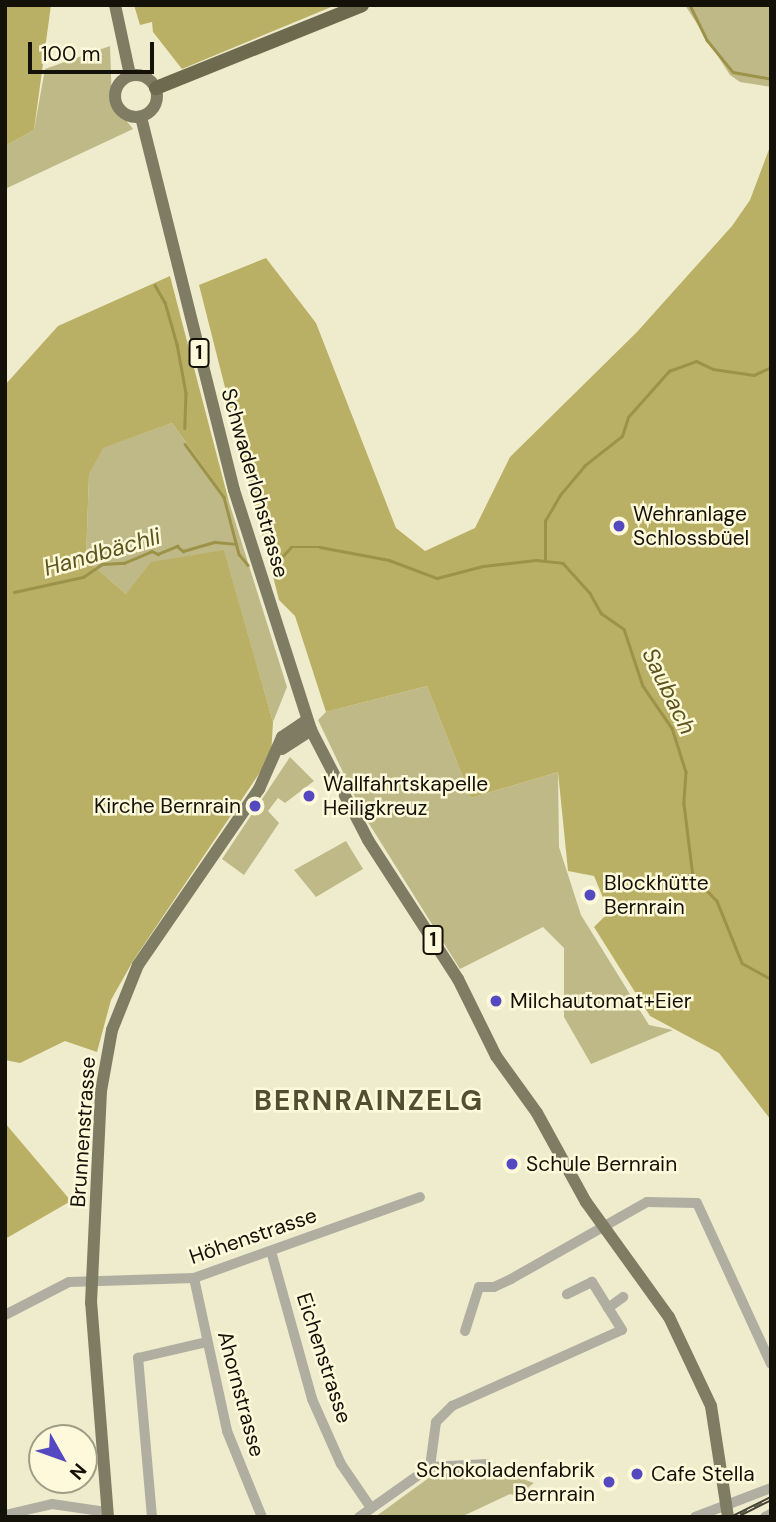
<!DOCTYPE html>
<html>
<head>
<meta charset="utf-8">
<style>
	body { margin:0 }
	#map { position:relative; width:776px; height:1522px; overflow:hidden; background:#efeccd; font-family:"DM Sans",sans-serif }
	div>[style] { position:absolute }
	.green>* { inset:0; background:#bfb988 }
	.forest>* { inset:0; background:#bab065 }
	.stream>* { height:2.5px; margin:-1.25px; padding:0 1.25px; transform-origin:1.25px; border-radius:1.25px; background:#9c9248 }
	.minor>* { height:10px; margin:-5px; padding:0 5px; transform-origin:5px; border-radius:5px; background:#b0aea1 }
	.major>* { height:12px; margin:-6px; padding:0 6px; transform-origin:6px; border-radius:6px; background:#7f7c64 }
	.major>.ring { margin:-6px; padding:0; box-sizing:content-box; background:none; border:12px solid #7f7c64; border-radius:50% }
	.highway>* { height:14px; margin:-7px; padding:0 7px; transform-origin:7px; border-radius:7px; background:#6d6a4f }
	.rail>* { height:5px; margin-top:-2.5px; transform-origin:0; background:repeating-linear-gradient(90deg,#fdf9da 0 8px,#454334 0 16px); box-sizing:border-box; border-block:2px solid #454334 }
	.dots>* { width:19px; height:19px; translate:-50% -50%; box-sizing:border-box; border:4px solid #fdf9da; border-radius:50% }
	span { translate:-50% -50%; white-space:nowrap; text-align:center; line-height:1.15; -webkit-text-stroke:5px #fdf9da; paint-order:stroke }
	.shield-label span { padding:2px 5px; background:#fdf9da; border:2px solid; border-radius:5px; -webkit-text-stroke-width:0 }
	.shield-label { font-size:19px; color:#141208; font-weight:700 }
	.street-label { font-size:21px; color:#141208 }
	.poi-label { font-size:21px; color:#141208 }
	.left { translate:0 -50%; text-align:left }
	.right { translate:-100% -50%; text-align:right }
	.water-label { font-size:23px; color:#5d551d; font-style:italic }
	.district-label { font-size:28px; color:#524e34; font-weight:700; letter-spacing:2px }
	.frame { position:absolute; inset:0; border:7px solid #141208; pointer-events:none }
	.north { position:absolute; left:28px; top:1424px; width:70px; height:70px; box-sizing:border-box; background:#fdf9da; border:2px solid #a09d86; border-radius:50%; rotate:130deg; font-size:19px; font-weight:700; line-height:28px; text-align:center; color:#141208 }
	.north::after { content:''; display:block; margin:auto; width:24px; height:32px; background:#5449c0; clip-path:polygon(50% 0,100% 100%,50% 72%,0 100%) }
	.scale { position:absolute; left:28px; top:42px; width:126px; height:32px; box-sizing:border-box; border:4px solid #141208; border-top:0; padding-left:9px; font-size:21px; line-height:24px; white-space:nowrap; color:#141208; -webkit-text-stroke:5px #fdf9da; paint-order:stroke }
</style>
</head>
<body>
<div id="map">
	<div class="green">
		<div style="clip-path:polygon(685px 5px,771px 5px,771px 87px,740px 82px,730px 75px)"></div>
		<div style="clip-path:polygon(110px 46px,112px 103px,133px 129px,5px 189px,5px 146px,34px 130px,45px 69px)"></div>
		<div style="clip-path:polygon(172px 423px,229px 502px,287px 687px,273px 722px,224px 551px,126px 594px,86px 559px,89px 475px,102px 448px)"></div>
		<div style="clip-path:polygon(427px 686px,471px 798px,558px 772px,559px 847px,581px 915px,649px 1025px,673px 1030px,591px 1064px,564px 1017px,564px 948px,543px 927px,460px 969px,363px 814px,318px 720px,326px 712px)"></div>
		<div style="clip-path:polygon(290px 757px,314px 781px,285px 803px,278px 798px,268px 811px,279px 823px,244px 875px,222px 859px)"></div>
		<div style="clip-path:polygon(346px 841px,363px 869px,316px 897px,294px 870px)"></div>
		<div style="clip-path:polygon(492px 1468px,534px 1483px,517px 1496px,510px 1494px,461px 1517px,375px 1517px,430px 1477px,460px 1470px,486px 1473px)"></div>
	</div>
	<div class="forest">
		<div style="clip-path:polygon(5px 5px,51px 5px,34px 130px,5px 146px)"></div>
		<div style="clip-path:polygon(134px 5px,336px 5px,182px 69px,153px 32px,152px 22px,140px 25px)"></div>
		<div style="clip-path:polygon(771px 144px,771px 1120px,719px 1053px,650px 1016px,594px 927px,609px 912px,594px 876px,568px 871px,558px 772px,471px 798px,427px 686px,326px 712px,295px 616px,279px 600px,199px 285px,266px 258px,316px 323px,396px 528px,425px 551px,475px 528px,510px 457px,637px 332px,732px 226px,750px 200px)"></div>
		<div style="clip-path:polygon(170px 276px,229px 502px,172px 423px,103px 448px,89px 475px,86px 559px,126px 594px,151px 562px,224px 550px,273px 722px,271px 756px,133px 961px,111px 1000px,97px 1052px,65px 1041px,20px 1063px,5px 1060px,5px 385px,58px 326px)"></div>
		<div style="clip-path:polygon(5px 1123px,71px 1201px,5px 1239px)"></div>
	</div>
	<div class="stream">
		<div style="left:690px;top:5px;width:39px;rotate:64deg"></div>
		<div style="left:707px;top:40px;width:41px;rotate:50.9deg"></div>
		<div style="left:733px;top:72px;width:39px;rotate:10deg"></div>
		<div style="left:155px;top:285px;width:20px;rotate:60deg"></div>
		<div style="left:165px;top:302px;width:44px;rotate:74.1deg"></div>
		<div style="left:177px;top:344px;width:50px;rotate:79.6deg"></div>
		<div style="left:186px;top:393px;width:35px;rotate:92deg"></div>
		<div style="left:185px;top:444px;width:66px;rotate:53.7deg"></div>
		<div style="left:224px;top:497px;width:59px;rotate:75.3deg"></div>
		<div style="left:239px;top:554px;width:14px;rotate:51deg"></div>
		<div style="left:545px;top:560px;width:39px;rotate:-90deg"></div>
		<div style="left:545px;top:521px;width:30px;rotate:-60deg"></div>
		<div style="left:560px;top:495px;width:38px;rotate:-50deg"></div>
		<div style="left:584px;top:466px;width:48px;rotate:-38.3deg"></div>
		<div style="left:622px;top:436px;width:20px;rotate:-72deg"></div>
		<div style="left:628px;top:417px;width:62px;rotate:-48.3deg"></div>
		<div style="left:669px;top:371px;width:29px;rotate:-20deg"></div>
		<div style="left:696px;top:361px;width:19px;rotate:25deg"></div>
		<div style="left:713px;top:369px;width:41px;rotate:8.3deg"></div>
		<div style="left:754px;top:375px;width:19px;rotate:-25deg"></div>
		<div style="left:269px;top:562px;width:9px;rotate:-6deg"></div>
		<div style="left:278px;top:561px;width:19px;rotate:-47deg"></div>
		<div style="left:291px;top:547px;width:29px"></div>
		<div style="left:320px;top:547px;width:70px;rotate:10.7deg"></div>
		<div style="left:389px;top:560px;width:51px;rotate:20.6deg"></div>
		<div style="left:437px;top:578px;width:48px;rotate:-14.6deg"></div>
		<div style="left:483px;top:566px;width:53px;rotate:-6.5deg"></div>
		<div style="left:536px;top:560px;width:27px;rotate:6deg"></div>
		<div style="left:563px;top:563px;width:40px;rotate:48deg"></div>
		<div style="left:590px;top:593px;width:23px;rotate:61deg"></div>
		<div style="left:601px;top:613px;width:28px;rotate:35deg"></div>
		<div style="left:624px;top:629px;width:60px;rotate:71.6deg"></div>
		<div style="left:643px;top:686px;width:51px;rotate:55.4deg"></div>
		<div style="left:672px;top:728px;width:46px;rotate:72.3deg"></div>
		<div style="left:686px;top:772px;width:32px;rotate:94deg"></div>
		<div style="left:684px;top:804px;width:73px;rotate:82.9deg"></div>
		<div style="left:693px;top:876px;width:35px;rotate:46deg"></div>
		<div style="left:717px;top:901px;width:67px;rotate:68deg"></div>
		<div style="left:742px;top:963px;width:33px;rotate:29deg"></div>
		<div style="left:14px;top:592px;width:71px;rotate:-12.3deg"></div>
		<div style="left:83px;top:577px;width:23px;rotate:-34deg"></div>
		<div style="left:102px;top:564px;width:22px;rotate:-3deg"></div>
		<div style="left:124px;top:563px;width:30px;rotate:-23deg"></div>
		<div style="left:152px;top:551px;width:7px;rotate:27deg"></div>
		<div style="left:158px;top:554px;width:21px;rotate:-23deg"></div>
		<div style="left:177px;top:546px;width:8px;rotate:40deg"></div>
		<div style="left:183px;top:551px;width:33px;rotate:-16deg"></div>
		<div style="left:215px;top:542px;width:21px;rotate:5deg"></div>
	</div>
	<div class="minor">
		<div style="left:271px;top:1251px;width:154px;rotate:74.5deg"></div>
		<div style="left:312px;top:1399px;width:71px;rotate:66deg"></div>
		<div style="left:341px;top:1464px;width:53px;rotate:55.7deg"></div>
		<div style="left:194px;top:1278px;width:157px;rotate:77.8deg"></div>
		<div style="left:227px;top:1431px;width:93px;rotate:67.9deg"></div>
		<div style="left:608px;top:1308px;width:19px;rotate:-36deg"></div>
		<div style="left:5px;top:1315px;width:72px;rotate:-27.3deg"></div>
		<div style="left:69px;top:1282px;width:125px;rotate:-1.8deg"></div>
		<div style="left:194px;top:1278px;width:240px;rotate:-19.7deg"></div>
		<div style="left:465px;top:1331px;width:46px;rotate:-72.3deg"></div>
		<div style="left:479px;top:1287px;width:15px"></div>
		<div style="left:494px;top:1287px;width:19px;rotate:-25deg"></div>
		<div style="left:511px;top:1279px;width:156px;rotate:-29.5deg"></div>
		<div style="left:647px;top:1202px;width:50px;rotate:1.1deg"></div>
		<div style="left:697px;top:1203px;width:177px;rotate:65.3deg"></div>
		<div style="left:430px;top:1467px;width:45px;rotate:-82.4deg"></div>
		<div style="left:436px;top:1422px;width:23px;rotate:-45deg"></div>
		<div style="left:452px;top:1406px;width:186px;rotate:-24.1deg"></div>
		<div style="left:622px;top:1330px;width:57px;rotate:-122deg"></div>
		<div style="left:592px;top:1282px;width:28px;rotate:154deg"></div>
		<div style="left:5px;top:1515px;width:48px;rotate:-13.2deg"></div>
		<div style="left:52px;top:1504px;width:56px;rotate:8.3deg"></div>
		<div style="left:152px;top:1517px;width:160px;rotate:-95deg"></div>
		<div style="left:138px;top:1358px;width:71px;rotate:-13.1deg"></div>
		<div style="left:359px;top:1517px;width:87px;rotate:-35.2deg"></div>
		<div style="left:430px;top:1467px;width:57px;rotate:-3deg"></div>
		<div style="left:695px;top:1517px;width:81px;rotate:-20.9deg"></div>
		<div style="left:765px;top:1517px;width:7px;rotate:-27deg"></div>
	</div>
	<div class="major">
		<div style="left:115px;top:5px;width:72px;rotate:77.9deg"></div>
		<div class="ring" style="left:115px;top:75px;width:30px;height:30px"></div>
		<div style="left:141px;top:117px;width:384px;rotate:76deg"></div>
		<div style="left:234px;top:490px;width:252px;rotate:72.2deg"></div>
		<div style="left:311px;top:730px;width:124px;rotate:62.6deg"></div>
		<div style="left:368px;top:840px;width:166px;rotate:57.1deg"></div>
		<div style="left:458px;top:979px;width:86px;rotate:63.7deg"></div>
		<div style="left:496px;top:1056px;width:70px;rotate:54.3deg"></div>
		<div style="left:537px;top:1113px;width:102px;rotate:61.2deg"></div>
		<div style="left:586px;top:1202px;width:142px;rotate:54.2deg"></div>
		<div style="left:669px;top:1317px;width:98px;rotate:64.7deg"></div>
		<div style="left:711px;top:1406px;width:112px;rotate:81.3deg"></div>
		<div style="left:282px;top:749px;width:35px;rotate:-33deg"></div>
		<div style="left:108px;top:1517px;width:215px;rotate:-94.5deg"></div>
		<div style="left:91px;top:1303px;width:212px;rotate:-87.3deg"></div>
		<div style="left:101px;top:1091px;width:62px;rotate:-79.8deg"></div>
		<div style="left:112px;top:1030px;width:70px;rotate:-68.2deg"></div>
		<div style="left:138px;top:965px;width:214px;rotate:-55.5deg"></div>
		<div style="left:259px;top:789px;width:57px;rotate:-66.1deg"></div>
		<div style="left:282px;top:737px;width:30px;rotate:-34deg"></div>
	</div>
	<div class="highway">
		<div style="left:156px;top:88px;width:222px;rotate:-21.9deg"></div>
	</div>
	<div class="rail">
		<div style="left:733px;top:1517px;width:42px;rotate:-26.6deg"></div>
	</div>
	<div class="dots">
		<div style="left:619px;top:526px;background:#5449c0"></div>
		<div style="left:309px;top:796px;background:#5449c0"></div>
		<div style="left:255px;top:806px;background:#5449c0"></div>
		<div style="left:590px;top:895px;background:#5449c0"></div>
		<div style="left:496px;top:1001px;background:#5449c0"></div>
		<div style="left:512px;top:1164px;background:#5449c0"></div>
		<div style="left:637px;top:1474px;background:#5449c0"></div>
		<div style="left:609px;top:1482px;background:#5449c0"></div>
	</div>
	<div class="shield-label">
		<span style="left:199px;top:353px">1</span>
		<span style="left:433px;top:940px">1</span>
	</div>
	<div class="street-label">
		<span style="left:255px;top:483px;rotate:74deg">Schwaderlohstrasse</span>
		<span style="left:83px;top:1132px;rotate:-86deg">Brunnenstrasse</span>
		<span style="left:253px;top:1236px;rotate:-19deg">Höhenstrasse</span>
		<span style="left:324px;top:1358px;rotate:72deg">Eichenstrasse</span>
		<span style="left:241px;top:1394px;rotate:75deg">Ahornstrasse</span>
	</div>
	<div class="poi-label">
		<span class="left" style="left:633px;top:526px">Wehranlage<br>Schlossbüel</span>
		<span class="left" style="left:323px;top:796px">Wallfahrtskapelle<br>Heiligkreuz</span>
		<span class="right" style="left:241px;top:806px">Kirche Bernrain</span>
		<span class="left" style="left:604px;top:895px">Blockhütte<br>Bernrain</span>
		<span class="left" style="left:510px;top:1001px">Milchautomat+Eier</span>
		<span class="left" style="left:526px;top:1164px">Schule Bernrain</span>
		<span class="right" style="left:595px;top:1482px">Schokoladenfabrik<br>Bernrain</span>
		<span class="left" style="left:651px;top:1474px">Cafe Stella</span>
	</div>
	<div class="water-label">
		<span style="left:102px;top:552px;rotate:-16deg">Handbächli</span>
		<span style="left:669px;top:691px;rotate:64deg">Saubach</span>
	</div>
	<div class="district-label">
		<span style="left:369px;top:1101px">BERNRAINZELG</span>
	</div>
	<div class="frame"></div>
	<div class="north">N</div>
	<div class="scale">100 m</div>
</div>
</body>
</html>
